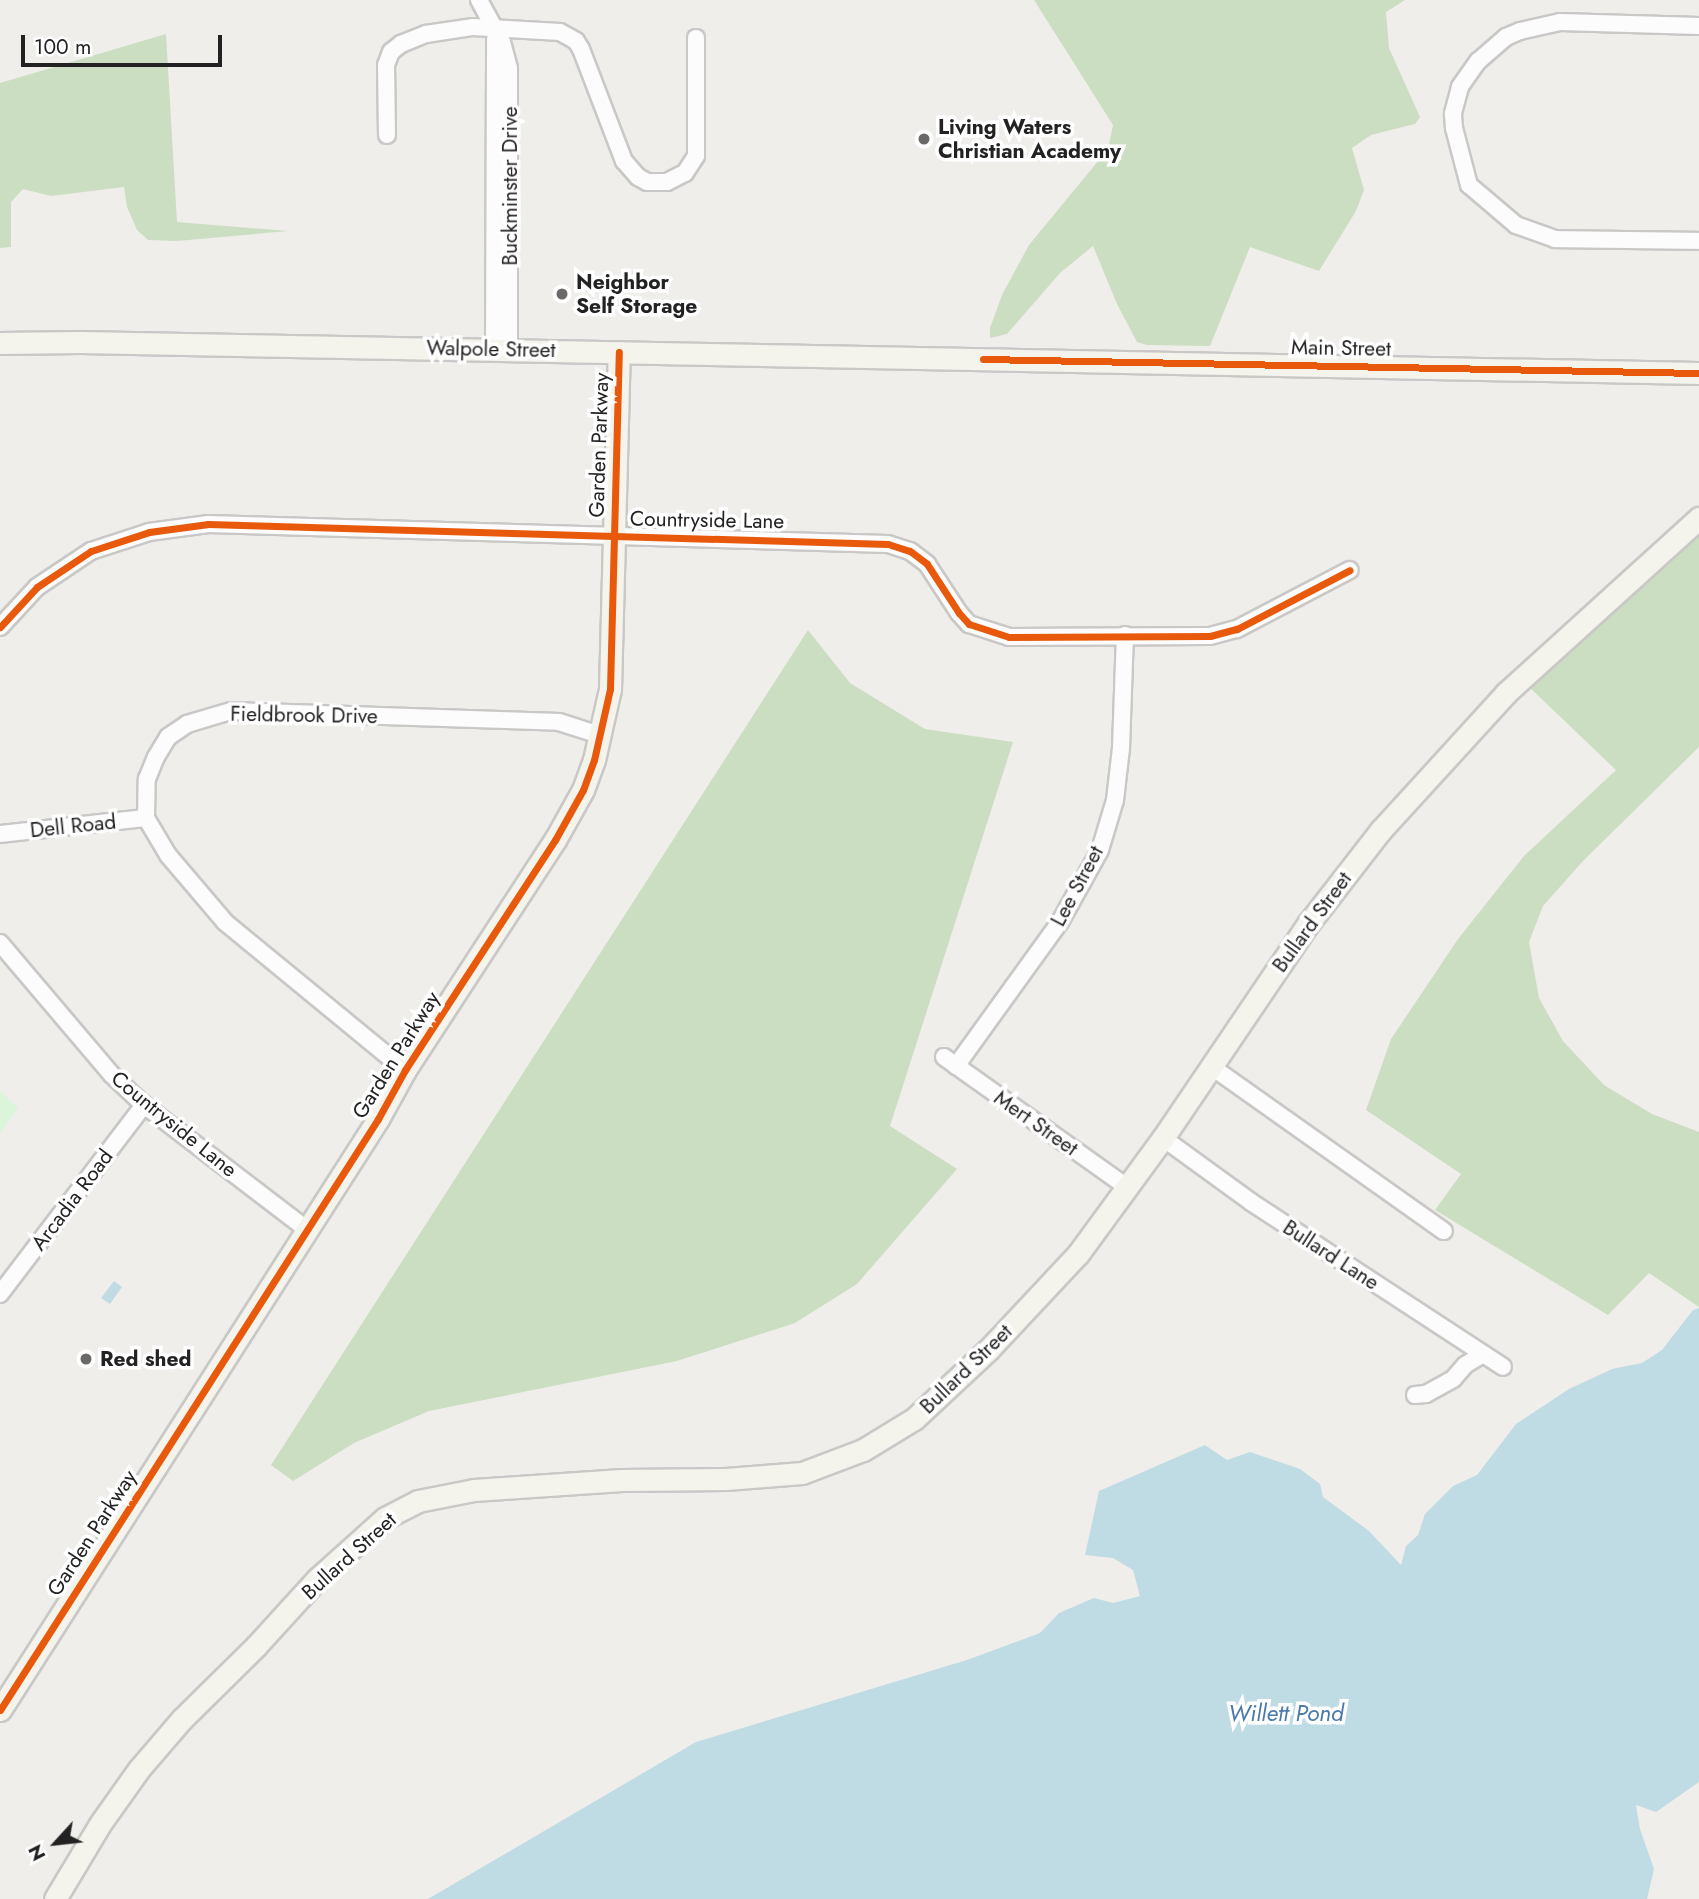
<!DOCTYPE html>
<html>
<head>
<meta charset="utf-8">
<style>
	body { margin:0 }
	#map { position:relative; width:1699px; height:1899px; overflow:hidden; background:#f0eeeb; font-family:Jost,sans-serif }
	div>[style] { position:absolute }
	.forest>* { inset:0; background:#cbdec1 }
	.park>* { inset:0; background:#daf5da }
	.water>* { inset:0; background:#bfdbe3 }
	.roads { filter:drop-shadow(2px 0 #c9c8c7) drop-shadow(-2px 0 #c9c8c7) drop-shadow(0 2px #c9c8c7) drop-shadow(0 -2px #c9c8c7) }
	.street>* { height:16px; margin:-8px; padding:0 8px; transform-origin:8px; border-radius:8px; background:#fdfcfc }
	.secondary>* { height:21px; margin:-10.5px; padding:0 10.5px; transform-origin:10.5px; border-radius:10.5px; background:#f4f4ed }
	.cycleway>* { height:7px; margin:-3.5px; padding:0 3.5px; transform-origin:3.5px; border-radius:3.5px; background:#e8590c }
	.dots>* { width:19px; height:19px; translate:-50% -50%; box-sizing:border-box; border:4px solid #fff; border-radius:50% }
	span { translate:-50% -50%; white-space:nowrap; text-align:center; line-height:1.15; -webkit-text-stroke:7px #fff; paint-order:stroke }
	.poi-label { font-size:21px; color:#222; font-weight:700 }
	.left { translate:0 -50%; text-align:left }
	.street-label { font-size:21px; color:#222 }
	.water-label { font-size:23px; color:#4a7aab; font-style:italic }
	.north { position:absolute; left:21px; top:1808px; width:70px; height:70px; -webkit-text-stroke:5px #fff; paint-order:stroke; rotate:243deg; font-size:19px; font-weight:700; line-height:28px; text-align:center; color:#222 }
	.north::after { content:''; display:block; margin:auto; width:24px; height:32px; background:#222; clip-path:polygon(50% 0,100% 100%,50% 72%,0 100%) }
	.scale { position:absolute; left:21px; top:35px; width:201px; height:32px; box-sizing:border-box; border:4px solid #222; border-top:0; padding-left:9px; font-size:21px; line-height:24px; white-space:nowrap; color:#222; -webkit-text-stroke:5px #fff; paint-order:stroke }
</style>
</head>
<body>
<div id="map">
	<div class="forest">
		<div style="clip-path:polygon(1034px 0,1405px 0,1386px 12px,1389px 48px,1420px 117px,1415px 124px,1371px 135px,1352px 148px,1364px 190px,1356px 211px,1319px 271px,1250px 247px,1210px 346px,1147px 345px,1137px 342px,1117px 304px,1093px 246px,1060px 273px,1007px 334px,990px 338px,990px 328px,1002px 295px,1029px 245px,1108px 149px,1113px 125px)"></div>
		<div style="clip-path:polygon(166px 34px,177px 222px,288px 231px,177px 241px,148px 240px,137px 230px,127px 207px,124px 187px,51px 196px,23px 189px,11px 202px,11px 247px,0 248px,0 83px)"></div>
		<div style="clip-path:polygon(1699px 532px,1699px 747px,1583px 861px,1543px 906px,1529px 942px,1539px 998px,1563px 1041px,1604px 1085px,1652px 1114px,1699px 1132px,1699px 1307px,1649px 1273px,1608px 1315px,1435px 1210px,1461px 1174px,1366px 1110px,1391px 1039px,1458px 939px,1524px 856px,1616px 770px,1527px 685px)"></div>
		<div style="clip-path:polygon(808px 630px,850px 683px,925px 729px,1013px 742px,890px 1126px,957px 1169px,857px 1284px,795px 1323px,677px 1361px,429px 1411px,354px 1443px,293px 1481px,271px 1465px)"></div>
	</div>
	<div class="park">
		<div style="clip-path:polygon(0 1091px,18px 1108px,0 1133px)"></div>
	</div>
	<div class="water">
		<div style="clip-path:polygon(114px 1281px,122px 1287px,110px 1304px,101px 1298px)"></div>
		<div style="clip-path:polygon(1699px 1308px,1699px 1782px,1656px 1812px,1636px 1805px,1640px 1829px,1654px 1869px,1647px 1899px,428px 1899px,696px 1742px,967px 1660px,1040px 1633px,1059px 1613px,1094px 1598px,1113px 1603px,1140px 1596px,1133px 1570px,1113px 1558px,1085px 1555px,1099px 1491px,1205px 1445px,1227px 1460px,1250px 1452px,1300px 1469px,1320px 1484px,1323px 1497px,1369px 1531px,1401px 1565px,1406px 1546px,1418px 1535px,1425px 1514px,1453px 1486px,1477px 1475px,1516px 1424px,1569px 1389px,1612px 1369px,1642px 1363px,1662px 1350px,1693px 1310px)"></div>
	</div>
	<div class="roads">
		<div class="street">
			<div style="left:479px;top:0;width:48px;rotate:61.3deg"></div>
			<div style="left:502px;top:42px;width:27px;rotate:75deg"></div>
			<div style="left:509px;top:68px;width:282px;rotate:90deg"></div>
			<div style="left:1699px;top:26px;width:139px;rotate:-178.4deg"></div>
			<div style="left:1560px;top:22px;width:41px;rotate:167.3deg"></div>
			<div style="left:1520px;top:31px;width:15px;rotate:157deg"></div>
			<div style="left:1506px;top:37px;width:37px;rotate:139deg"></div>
			<div style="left:1478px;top:61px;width:32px;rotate:125deg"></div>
			<div style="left:1460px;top:87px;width:28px;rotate:105deg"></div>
			<div style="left:1453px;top:114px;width:14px;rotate:86deg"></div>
			<div style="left:1454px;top:128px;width:59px;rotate:75.3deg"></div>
			<div style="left:1469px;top:185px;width:62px;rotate:40.4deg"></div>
			<div style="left:1516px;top:225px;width:41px;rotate:19.7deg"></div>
			<div style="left:1555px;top:239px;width:144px;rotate:0.8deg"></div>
			<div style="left:387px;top:135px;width:70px;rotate:-90.8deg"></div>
			<div style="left:386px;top:65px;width:14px;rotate:-69deg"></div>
			<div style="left:391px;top:52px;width:13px;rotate:-39deg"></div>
			<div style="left:401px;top:44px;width:27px;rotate:-22deg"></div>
			<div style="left:426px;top:34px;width:48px;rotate:-8.5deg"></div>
			<div style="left:473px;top:27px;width:87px;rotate:3.3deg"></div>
			<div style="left:560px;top:32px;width:18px;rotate:29deg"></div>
			<div style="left:576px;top:41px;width:9px;rotate:58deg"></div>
			<div style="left:581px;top:49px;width:120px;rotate:69deg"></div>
			<div style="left:624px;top:161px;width:21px;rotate:49deg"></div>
			<div style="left:638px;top:177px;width:10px;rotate:29deg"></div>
			<div style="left:647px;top:182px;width:20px"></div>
			<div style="left:667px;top:182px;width:20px;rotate:-27deg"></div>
			<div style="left:685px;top:173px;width:20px;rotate:-57deg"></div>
			<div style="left:696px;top:156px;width:118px;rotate:-90deg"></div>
			<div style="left:494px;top:350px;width:311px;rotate:-89.8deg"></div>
			<div style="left:0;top:627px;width:54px;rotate:-47.2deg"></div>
			<div style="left:37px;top:587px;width:65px;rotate:-33.7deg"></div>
			<div style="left:91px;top:551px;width:61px;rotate:-18.1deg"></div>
			<div style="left:149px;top:532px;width:60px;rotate:-7.7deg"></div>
			<div style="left:208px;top:524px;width:680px;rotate:1.68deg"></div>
			<div style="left:888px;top:544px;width:23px;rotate:18deg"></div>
			<div style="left:910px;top:551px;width:21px;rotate:37deg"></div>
			<div style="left:927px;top:564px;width:59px;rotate:56.9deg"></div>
			<div style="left:959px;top:613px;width:15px;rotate:48deg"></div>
			<div style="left:969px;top:624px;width:42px;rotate:18deg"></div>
			<div style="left:1009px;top:637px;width:201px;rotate:-0.3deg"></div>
			<div style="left:1210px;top:636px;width:28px;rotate:-15deg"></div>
			<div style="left:1237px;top:629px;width:127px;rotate:-27.6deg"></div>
			<div style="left:0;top:834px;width:147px;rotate:-6.3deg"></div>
			<div style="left:0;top:943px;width:172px;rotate:49.7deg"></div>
			<div style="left:111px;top:1074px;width:45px;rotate:43.2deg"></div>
			<div style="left:144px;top:1105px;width:204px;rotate:37.4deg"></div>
			<div style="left:944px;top:1057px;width:226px;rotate:35.4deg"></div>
			<div style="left:956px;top:1066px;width:178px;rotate:-54.2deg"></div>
			<div style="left:1060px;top:922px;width:82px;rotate:-60.9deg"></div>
			<div style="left:1100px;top:850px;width:52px;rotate:-73.3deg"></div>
			<div style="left:1115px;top:800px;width:52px;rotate:-83.4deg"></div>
			<div style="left:1121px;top:748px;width:113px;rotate:-88deg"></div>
			<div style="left:1212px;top:1067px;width:284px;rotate:35.3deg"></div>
			<div style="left:405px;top:1070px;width:233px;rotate:-140.6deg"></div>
			<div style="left:225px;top:922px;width:88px;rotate:-130.4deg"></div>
			<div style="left:168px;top:855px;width:43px;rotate:-120.7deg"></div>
			<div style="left:146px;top:818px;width:39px;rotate:-89deg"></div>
			<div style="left:147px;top:779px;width:24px;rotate:-68deg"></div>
			<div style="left:156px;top:757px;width:23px;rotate:-59deg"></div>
			<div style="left:168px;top:737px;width:23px;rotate:-34deg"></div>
			<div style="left:187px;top:724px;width:46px;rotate:-16.5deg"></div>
			<div style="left:231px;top:711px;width:328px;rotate:1.9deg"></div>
			<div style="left:559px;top:722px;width:43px;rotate:17.6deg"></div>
			<div style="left:1163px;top:1138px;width:109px;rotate:36deg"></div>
			<div style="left:1251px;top:1202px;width:301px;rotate:33.2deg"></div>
			<div style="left:0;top:1294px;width:238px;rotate:-52.7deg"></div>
			<div style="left:1415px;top:1395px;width:11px;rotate:-5deg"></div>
			<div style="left:1426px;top:1394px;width:31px;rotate:-29deg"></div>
			<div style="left:1453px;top:1379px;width:18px;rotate:-49deg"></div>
			<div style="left:1465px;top:1365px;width:21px;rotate:-31deg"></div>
		</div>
		<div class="secondary">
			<div style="left:0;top:343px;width:80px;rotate:-0.7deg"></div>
			<div style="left:80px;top:342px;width:1619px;rotate:1.1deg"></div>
			<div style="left:0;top:1710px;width:702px;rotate:-57.4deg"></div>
			<div style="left:378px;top:1119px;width:56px;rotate:-61.1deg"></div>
			<div style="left:405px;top:1070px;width:275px;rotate:-56.9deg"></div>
			<div style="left:555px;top:840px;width:57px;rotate:-60.8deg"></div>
			<div style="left:583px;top:790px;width:32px;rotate:-70deg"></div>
			<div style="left:594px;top:760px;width:73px;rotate:-77.3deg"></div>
			<div style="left:610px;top:689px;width:337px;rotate:-88.5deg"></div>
			<div style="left:55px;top:1899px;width:87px;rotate:-59deg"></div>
			<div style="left:100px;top:1824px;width:67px;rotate:-54.7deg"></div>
			<div style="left:139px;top:1769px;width:66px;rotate:-49.3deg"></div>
			<div style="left:182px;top:1719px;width:104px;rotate:-44.6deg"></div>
			<div style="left:256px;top:1646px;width:91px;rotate:-47.7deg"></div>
			<div style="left:317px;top:1579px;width:91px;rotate:-41.9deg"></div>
			<div style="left:385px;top:1518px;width:37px;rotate:-27deg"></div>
			<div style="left:418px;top:1501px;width:57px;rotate:-11.1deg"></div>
			<div style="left:474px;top:1490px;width:148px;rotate:-3.9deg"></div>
			<div style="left:622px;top:1480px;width:104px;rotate:-0.6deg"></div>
			<div style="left:726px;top:1479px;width:76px;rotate:-4.5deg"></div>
			<div style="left:802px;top:1473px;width:65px;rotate:-20.7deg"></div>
			<div style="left:863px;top:1450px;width:60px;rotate:-31.3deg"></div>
			<div style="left:914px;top:1419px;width:103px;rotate:-43deg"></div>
			<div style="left:989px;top:1349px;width:130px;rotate:-46.9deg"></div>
			<div style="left:1078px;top:1254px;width:144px;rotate:-53.8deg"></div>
			<div style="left:1163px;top:1138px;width:258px;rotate:-55.9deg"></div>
			<div style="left:1308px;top:924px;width:119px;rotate:-52.2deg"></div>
			<div style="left:1381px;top:830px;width:185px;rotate:-47.6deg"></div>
			<div style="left:1506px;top:693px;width:261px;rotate:-42.2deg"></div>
		</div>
	</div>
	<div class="cycleway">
		<div style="left:983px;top:359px;width:716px;rotate:1.12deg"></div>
		<div style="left:0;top:627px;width:54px;rotate:-47.2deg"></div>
		<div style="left:37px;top:587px;width:65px;rotate:-33.7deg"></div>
		<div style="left:91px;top:551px;width:61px;rotate:-18.1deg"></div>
		<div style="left:149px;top:532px;width:60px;rotate:-7.7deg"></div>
		<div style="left:208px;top:524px;width:680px;rotate:1.68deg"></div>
		<div style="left:888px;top:544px;width:23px;rotate:18deg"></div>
		<div style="left:910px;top:551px;width:21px;rotate:37deg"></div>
		<div style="left:927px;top:564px;width:59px;rotate:56.9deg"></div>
		<div style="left:959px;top:613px;width:15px;rotate:48deg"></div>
		<div style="left:969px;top:624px;width:42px;rotate:18deg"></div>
		<div style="left:1009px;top:637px;width:201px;rotate:-0.3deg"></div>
		<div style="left:1210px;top:636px;width:28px;rotate:-15deg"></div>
		<div style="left:1237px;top:629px;width:127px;rotate:-27.6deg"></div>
		<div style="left:0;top:1710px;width:702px;rotate:-57.4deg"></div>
		<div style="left:378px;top:1119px;width:56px;rotate:-61.1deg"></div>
		<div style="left:405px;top:1070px;width:275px;rotate:-56.9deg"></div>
		<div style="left:555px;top:840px;width:57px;rotate:-60.8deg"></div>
		<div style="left:583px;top:790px;width:32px;rotate:-70deg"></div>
		<div style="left:594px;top:760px;width:73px;rotate:-77.3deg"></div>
		<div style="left:610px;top:689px;width:337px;rotate:-88.5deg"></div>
	</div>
	<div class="dots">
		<div style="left:924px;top:139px;background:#6a6968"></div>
		<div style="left:562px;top:294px;background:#6a6968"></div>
		<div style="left:86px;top:1359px;background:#6a6968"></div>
	</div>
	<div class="poi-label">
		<span class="left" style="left:938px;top:139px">Living Waters<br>Christian Academy</span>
		<span class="left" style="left:576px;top:294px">Neighbor<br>Self Storage</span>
		<span class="left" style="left:100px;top:1359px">Red shed</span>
	</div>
	<div class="street-label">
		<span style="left:510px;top:186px;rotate:-90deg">Buckminster Drive</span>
		<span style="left:1341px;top:348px;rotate:1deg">Main Street</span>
		<span style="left:491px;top:349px;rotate:1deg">Walpole Street</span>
		<span style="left:599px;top:445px;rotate:-88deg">Garden Parkway</span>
		<span style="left:707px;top:520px;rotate:1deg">Countryside Lane</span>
		<span style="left:304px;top:715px;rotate:1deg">Fieldbrook Drive</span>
		<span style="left:73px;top:826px;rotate:-6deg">Dell Road</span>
		<span style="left:1077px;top:886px;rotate:-62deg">Lee Street</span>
		<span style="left:1312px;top:922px;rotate:-54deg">Bullard Street</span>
		<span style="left:396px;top:1055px;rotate:-58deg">Garden Parkway</span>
		<span style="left:1036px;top:1123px;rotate:35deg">Mert Street</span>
		<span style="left:174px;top:1124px;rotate:39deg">Countryside Lane</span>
		<span style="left:72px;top:1200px;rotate:-53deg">Arcadia Road</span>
		<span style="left:1331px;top:1255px;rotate:33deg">Bullard Lane</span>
		<span style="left:966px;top:1369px;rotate:-44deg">Bullard Street</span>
		<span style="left:92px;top:1533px;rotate:-57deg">Garden Parkway</span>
		<span style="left:349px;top:1556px;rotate:-42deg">Bullard Street</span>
	</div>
	<div class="water-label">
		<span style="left:1286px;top:1713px">Willett Pond</span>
	</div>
	<div class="north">N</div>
	<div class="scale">100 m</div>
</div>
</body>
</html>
